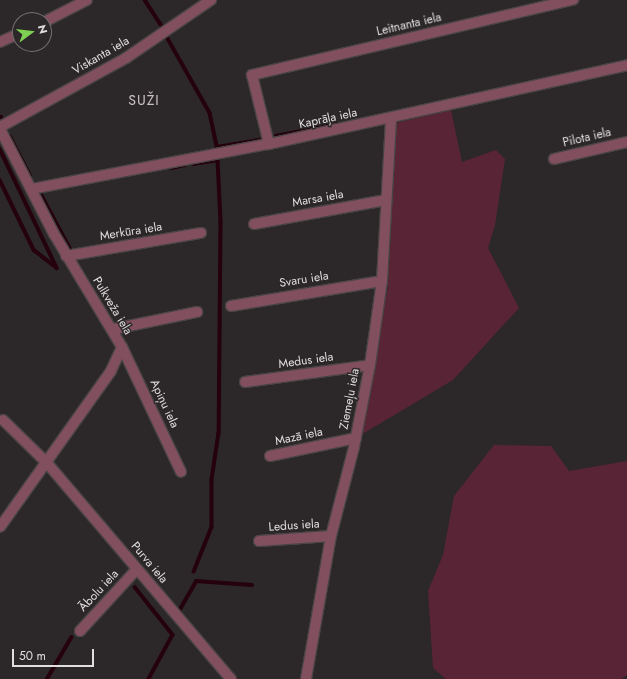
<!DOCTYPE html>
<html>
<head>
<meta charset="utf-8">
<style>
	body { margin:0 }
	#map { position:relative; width:627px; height:679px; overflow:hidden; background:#2c2728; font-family:Jost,sans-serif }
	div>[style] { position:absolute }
	.green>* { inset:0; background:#5a2437 }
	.stream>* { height:3.5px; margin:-1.75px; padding:0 1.75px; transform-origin:1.75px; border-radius:1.75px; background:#25000d }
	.roads { filter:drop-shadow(1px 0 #494445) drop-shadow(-1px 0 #494445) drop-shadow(0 1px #494445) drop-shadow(0 -1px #494445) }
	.street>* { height:10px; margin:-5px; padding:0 5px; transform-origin:5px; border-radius:5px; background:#814f5e }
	span { translate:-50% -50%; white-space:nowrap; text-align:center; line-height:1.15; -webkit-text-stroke:3px #2c2728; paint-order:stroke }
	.street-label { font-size:12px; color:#e1dedf }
	.quarter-label { font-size:14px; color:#c8c1c3; letter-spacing:1px }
	.north { position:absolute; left:12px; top:12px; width:40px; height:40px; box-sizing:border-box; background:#2c2728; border:1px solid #747071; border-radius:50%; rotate:75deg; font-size:11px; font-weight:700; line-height:16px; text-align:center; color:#e1dedf }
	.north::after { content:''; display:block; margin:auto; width:14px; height:18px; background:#7fd052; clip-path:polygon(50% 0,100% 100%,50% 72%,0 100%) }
	.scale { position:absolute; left:12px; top:649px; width:82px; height:18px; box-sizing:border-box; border:2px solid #e1dedf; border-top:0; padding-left:5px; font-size:12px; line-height:14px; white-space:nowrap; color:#e1dedf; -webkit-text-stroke:3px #2c2728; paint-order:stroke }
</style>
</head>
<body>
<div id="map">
	<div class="green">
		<div style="clip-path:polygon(451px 110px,462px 162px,496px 150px,505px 159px,495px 225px,488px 248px,519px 308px,453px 380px,359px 436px,388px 287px,396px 123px)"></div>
		<div style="clip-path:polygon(494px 445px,551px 446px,569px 471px,627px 461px,627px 675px,621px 679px,446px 679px,433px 668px,428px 591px,443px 555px,454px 496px)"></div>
	</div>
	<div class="stream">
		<div style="left:145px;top:0;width:31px;rotate:57deg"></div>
		<div style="left:167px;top:37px;width:87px;rotate:60.5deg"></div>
		<div style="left:210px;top:113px;width:35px;rotate:78deg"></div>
		<div style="left:217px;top:147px;width:43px;rotate:-9.5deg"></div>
		<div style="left:0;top:117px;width:1px"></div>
		<div style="left:10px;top:136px;width:44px;rotate:62.9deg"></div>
		<div style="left:276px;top:136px;width:63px;rotate:-11deg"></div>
		<div style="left:0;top:149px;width:132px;rotate:64.4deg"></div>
		<div style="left:193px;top:164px;width:25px;rotate:-9deg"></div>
		<div style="left:218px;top:160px;width:62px;rotate:87.2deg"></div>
		<div style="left:221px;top:222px;width:211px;rotate:90.5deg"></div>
		<div style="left:219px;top:433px;width:48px;rotate:98.5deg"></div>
		<div style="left:212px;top:480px;width:47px;rotate:90deg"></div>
		<div style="left:212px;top:527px;width:48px;rotate:111.8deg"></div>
		<div style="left:171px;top:168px;width:14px;rotate:-12deg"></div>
		<div style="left:0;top:180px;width:78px;rotate:64.1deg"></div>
		<div style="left:34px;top:250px;width:28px;rotate:38deg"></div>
		<div style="left:43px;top:191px;width:3px;rotate:162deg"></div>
		<div style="left:40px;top:192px;width:66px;rotate:61.9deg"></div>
		<div style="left:135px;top:587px;width:61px;rotate:51.6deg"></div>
		<div style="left:173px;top:635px;width:50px;rotate:118.6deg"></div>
		<div style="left:179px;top:611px;width:34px;rotate:-60deg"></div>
		<div style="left:196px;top:581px;width:56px;rotate:4.1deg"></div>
		<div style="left:47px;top:679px;width:48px;rotate:-59.7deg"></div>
	</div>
	<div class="roads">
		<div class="street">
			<div style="left:44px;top:22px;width:48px;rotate:-27.1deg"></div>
			<div style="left:0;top:42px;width:22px;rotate:-24deg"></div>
			<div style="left:0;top:127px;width:144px;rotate:-28.7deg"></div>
			<div style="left:126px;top:58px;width:103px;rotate:-34.3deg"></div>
			<div style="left:0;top:129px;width:118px;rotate:62.8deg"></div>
			<div style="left:54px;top:234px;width:132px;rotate:59deg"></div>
			<div style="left:122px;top:347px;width:26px;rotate:115deg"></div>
			<div style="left:111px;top:371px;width:191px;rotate:125.4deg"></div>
			<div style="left:269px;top:144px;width:71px;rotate:-103.8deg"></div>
			<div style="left:252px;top:75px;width:330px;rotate:-13.2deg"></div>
			<div style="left:554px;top:159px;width:75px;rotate:-13.1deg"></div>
			<div style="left:32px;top:189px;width:241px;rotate:-10.8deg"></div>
			<div style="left:269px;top:144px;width:367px;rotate:-12.4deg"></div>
			<div style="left:254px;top:224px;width:134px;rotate:-10.3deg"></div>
			<div style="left:66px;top:256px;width:137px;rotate:-9.7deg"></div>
			<div style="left:231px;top:306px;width:153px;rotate:-9.4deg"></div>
			<div style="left:114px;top:329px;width:85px;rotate:-11.6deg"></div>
			<div style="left:122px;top:347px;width:138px;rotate:64.7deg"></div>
			<div style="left:245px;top:382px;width:126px;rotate:-7.7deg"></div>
			<div style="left:3px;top:420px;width:62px;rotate:44.3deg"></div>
			<div style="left:47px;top:463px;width:284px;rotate:49.6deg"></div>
			<div style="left:270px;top:456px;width:88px;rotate:-11.8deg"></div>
			<div style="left:259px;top:541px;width:72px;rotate:-4deg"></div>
			<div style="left:80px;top:631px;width:84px;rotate:-47.4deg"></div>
			<div style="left:306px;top:679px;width:145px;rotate:-80.1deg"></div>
			<div style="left:331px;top:536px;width:92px;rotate:-75.5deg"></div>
			<div style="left:354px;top:447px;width:84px;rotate:-79deg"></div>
			<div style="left:370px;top:365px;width:85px;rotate:-81.9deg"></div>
			<div style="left:382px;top:281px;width:162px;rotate:-86.8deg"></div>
		</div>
	</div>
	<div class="street-label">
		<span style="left:409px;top:25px;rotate:-13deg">Leitnanta iela</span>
		<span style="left:101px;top:56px;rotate:-30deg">Viskanta iela</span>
		<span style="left:328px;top:119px;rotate:-12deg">Kaprāļa iela</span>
		<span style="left:587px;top:138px;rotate:-13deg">Pilota iela</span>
		<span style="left:318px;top:199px;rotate:-10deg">Marsa iela</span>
		<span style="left:131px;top:232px;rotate:-9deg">Merkūra iela</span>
		<span style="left:304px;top:280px;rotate:-9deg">Svaru iela</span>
		<span style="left:112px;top:306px;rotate:59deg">Pulkveža iela</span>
		<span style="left:306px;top:361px;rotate:-8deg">Medus iela</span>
		<span style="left:350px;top:399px;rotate:-79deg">Ziemeļu iela</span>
		<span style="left:164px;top:404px;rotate:65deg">Apiņu iela</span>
		<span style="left:299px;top:437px;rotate:-12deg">Mazā iela</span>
		<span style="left:294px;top:526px;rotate:-4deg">Ledus iela</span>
		<span style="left:149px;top:563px;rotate:50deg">Purva iela</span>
		<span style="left:99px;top:591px;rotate:-47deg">Ābolu iela</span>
	</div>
	<div class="quarter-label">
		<span style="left:144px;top:100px">SUŽI</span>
	</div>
	<div class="north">N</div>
	<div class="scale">50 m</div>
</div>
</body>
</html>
